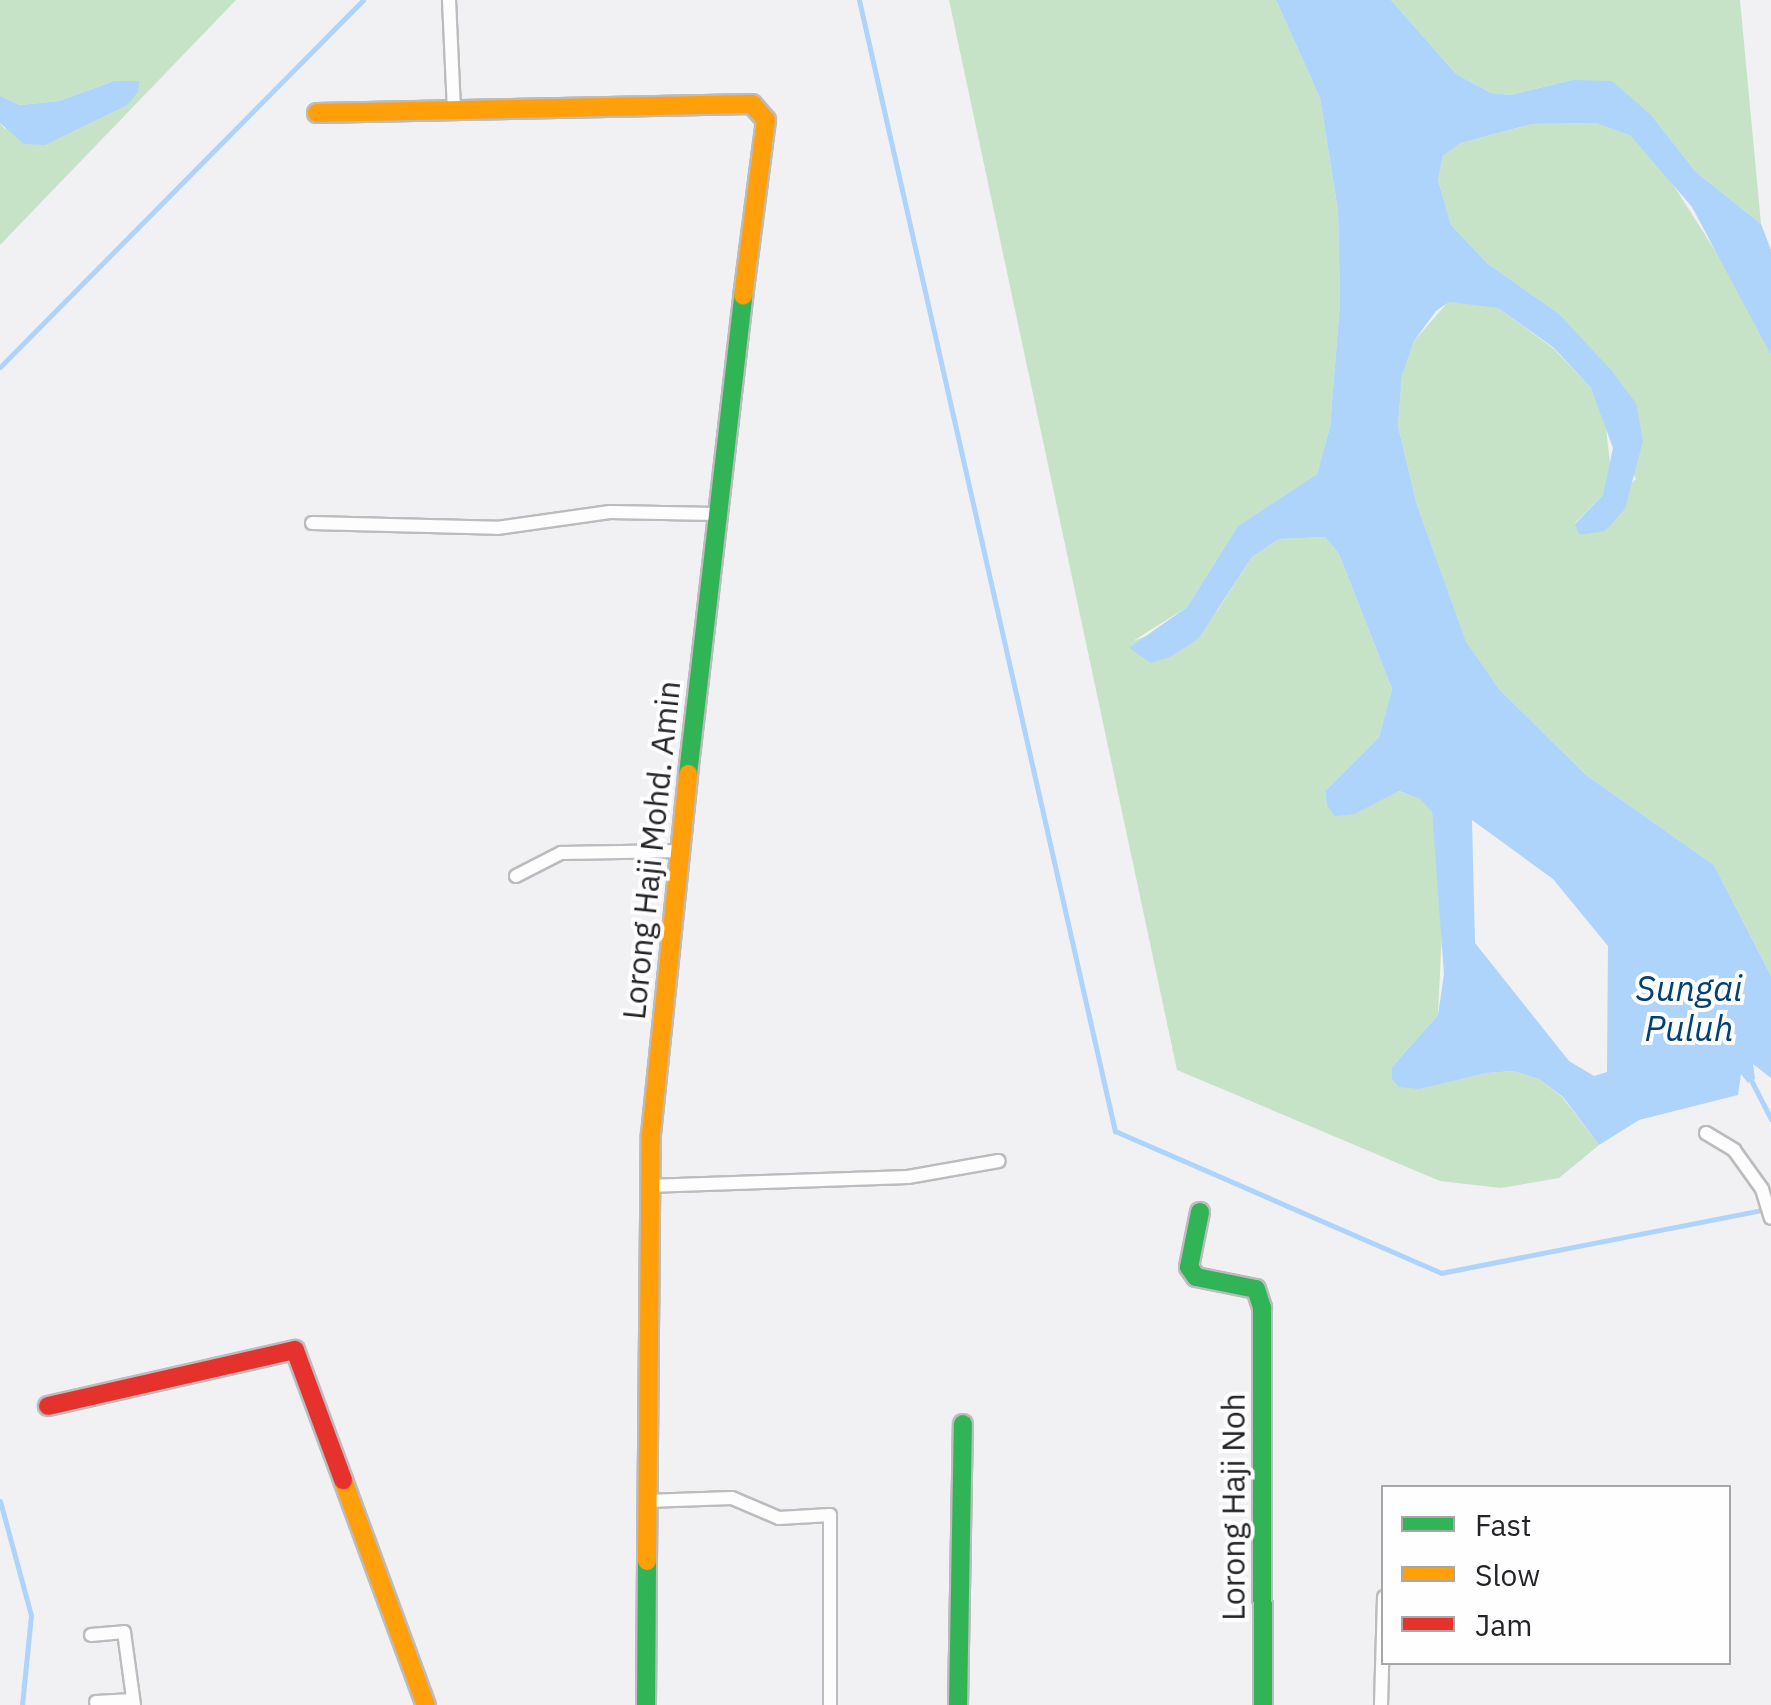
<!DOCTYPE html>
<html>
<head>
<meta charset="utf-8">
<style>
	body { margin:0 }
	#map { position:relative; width:1771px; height:1705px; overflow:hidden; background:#f1f0f3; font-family:"IBM Plex Sans",sans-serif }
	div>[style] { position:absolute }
	.green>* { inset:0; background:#c6e3c8 }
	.water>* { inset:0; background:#aed4fb }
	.stream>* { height:5px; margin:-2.5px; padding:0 2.5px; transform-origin:2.5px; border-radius:2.5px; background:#aed4fb }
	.roads { filter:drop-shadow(2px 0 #bcbbbe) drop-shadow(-2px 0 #bcbbbe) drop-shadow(0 2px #bcbbbe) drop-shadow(0 -2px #bcbbbe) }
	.street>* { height:12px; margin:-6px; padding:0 6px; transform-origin:6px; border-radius:6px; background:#fdfdfd }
	.fast>* { height:18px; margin:-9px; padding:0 9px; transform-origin:9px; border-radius:9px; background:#30b455 }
	.slow>* { height:18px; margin:-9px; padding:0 9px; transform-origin:9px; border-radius:9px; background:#ff9f0a }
	.jam>* { height:18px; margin:-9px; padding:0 9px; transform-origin:9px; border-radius:9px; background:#e5322d }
	span { translate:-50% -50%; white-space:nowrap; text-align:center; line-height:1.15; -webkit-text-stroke:8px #fefdff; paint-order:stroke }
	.street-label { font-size:32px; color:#242325 }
	.water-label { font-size:35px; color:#034172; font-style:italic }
	.legend { position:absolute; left:1381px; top:1485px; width:350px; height:180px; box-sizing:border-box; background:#fefdff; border:2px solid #a7a6a8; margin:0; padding:12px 18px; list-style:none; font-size:30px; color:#242325 }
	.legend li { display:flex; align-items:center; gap:20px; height:50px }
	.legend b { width:50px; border:2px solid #a7a6a8 }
</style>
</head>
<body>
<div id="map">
	<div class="green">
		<div style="clip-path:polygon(0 0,236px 0,0 245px,0 123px,5px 129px,114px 81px,59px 101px,20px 105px,0 96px)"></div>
		<div style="clip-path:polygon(949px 0,1276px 0,1320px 98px,1338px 211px,1340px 303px,1330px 427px,1317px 474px,1238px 526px,1187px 607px,1133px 641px,1217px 611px,1252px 557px,1279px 539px,1325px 537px,1339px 554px,1392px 689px,1379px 737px,1325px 791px,1327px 806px,1355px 814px,1398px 791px,1421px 799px,1432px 812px,1443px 909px,1438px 1015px,1392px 1067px,1420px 1089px,1487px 1073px,1513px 1071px,1539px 1079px,1562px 1097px,1599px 1145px,1559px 1178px,1501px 1188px,1440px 1181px,1177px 1070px)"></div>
		<div style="clip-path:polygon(1391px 0,1740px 0,1761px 224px,1696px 172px,1652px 116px,1572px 80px,1511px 95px,1491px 93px,1456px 74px)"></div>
		<div style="clip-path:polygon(1595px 123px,1631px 135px,1663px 169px,1734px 280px,1771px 355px,1771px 976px,1714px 865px,1586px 775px,1499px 689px,1466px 643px,1417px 505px,1398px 426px,1402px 376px,1414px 341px,1448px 302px,1476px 303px,1498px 308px,1554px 349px,1591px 388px,1605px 419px,1611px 472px,1603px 495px,1575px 523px,1580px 535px,1636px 479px,1558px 313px,1488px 264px,1451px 225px,1438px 180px,1443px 154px,1461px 143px,1532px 124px)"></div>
	</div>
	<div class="water">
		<div style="clip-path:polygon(evenodd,1276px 0,1391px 0,1456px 74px,1491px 93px,1511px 95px,1572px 80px,1612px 81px,1652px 116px,1696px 172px,1761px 224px,1771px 250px,1771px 355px,1692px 207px,1630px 135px,1595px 123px,1532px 124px,1461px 143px,1443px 155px,1438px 180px,1451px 225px,1488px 264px,1558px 313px,1611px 370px,1636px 403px,1643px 441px,1625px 509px,1605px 531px,1579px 535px,1575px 524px,1603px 495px,1613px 448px,1591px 388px,1554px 348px,1498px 308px,1449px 302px,1436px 311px,1414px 341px,1402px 376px,1398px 426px,1417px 505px,1466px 642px,1499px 689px,1586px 775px,1714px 865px,1771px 976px,1771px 1078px,1753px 1064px,1755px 1079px,1748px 1083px,1741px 1074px,1738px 1095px,1639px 1120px,1599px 1145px,1563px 1097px,1539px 1079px,1513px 1071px,1487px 1073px,1420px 1089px,1399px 1087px,1392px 1079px,1392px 1067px,1438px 1015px,1444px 974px,1432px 812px,1420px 799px,1399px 791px,1355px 814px,1335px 816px,1327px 806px,1325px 791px,1379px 737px,1392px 689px,1339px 554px,1325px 537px,1279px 539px,1252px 557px,1198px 639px,1170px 657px,1151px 663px,1129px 648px,1187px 607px,1238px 526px,1317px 474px,1330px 427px,1340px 303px,1338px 211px,1320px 98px,1276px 0,1472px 820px,1553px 879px,1608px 946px,1607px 1072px,1594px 1076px,1569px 1061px,1475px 943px,1472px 820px)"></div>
		<div style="clip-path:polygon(114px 81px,139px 81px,138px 92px,127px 105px,45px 145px,24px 144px,0 123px,0 96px,20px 105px,59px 101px)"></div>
	</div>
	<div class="stream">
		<div style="left:859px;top:0;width:1160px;rotate:77.25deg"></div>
		<div style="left:1115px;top:1131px;width:356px;rotate:23.5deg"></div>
		<div style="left:1441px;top:1273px;width:333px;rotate:-11.1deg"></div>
		<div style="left:0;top:367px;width:516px;rotate:-45.31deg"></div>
		<div style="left:1752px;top:1082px;width:42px;rotate:62.8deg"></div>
		<div style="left:0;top:1501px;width:118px;rotate:74.8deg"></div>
		<div style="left:31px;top:1615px;width:90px;rotate:95.7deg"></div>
	</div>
	<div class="roads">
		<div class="street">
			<div style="left:449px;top:0;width:111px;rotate:87.4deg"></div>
			<div style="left:312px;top:523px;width:185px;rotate:1.5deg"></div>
			<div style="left:497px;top:528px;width:114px;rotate:-8.1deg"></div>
			<div style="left:610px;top:512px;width:105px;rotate:1.1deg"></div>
			<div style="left:516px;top:876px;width:51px;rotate:-27.1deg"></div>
			<div style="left:561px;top:853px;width:120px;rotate:-1deg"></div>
			<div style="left:1706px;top:1133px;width:33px;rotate:31deg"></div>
			<div style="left:1734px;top:1150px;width:48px;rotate:54.3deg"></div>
			<div style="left:1762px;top:1189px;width:30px;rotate:73deg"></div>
			<div style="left:648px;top:1186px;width:260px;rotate:-2deg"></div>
			<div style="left:908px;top:1177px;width:92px;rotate:-10deg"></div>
			<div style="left:646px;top:1501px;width:86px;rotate:-2deg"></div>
			<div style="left:732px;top:1498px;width:51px;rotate:23.1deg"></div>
			<div style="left:779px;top:1518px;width:51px;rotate:-3.4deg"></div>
			<div style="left:830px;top:1515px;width:190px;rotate:90deg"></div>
			<div style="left:91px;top:1635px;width:33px;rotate:-5deg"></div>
			<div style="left:124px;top:1632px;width:74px;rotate:82.2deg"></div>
			<div style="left:96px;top:1702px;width:37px;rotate:-3deg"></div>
			<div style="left:1381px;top:1705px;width:108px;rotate:-88.4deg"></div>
		</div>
		<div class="fast">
			<div style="left:688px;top:774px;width:481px;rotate:-83.4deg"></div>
			<div style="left:1200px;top:1212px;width:56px;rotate:101.3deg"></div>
			<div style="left:1189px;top:1267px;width:12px;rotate:55deg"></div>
			<div style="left:1196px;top:1277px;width:61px;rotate:11.3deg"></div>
			<div style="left:1256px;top:1289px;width:20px;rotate:72deg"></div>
			<div style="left:1262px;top:1308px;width:397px;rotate:89.9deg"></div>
			<div style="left:646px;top:1705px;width:144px;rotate:-89.6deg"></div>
			<div style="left:958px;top:1705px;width:281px;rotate:-89deg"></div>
		</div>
		<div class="slow">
			<div style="left:317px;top:113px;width:435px;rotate:-1.2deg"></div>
			<div style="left:752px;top:104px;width:21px;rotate:49deg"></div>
			<div style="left:766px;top:120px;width:177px;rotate:97.4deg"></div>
			<div style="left:343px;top:1480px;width:240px;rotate:69.8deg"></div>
			<div style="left:647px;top:1561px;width:427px;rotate:-89.5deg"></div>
			<div style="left:651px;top:1134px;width:362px;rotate:-84.1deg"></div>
		</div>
		<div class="jam">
			<div style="left:48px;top:1406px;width:253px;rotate:-12.8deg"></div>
			<div style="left:295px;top:1350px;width:139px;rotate:69.7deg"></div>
		</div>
	</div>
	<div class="street-label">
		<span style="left:651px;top:850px;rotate:-84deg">Lorong Haji Mohd. Amin</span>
		<span style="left:1233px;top:1507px;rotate:-90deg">Lorong Haji Noh</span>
	</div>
	<div class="water-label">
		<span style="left:1689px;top:1008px">Sungai<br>Puluh</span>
	</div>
	<ul class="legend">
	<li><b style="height:12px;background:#30b455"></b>Fast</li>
	<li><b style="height:12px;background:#ff9f0a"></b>Slow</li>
	<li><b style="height:12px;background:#e5322d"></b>Jam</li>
	</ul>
</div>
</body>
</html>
